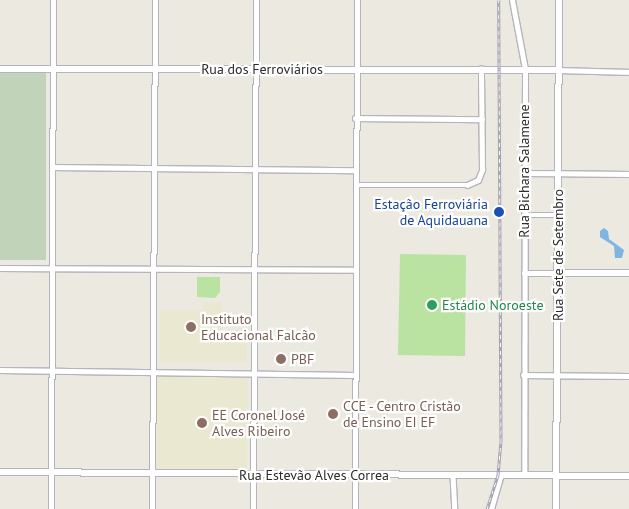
<!DOCTYPE html>
<html>
<head>
<meta charset="utf-8">
<style>
	body { margin:0 }
	#map { position:relative; width:629px; height:509px; overflow:hidden; background:#ece9e0; font-family:"PT Sans",sans-serif }
	div>[style] { position:absolute }
	.education>* { inset:0; background:#ebe8d2 }
	.cemetery>* { inset:0; background:#c1d4ba }
	.pitch>* { inset:0; background:#bae2a1 }
	.water>* { inset:0; background:#80b5e1 }
	.roads { filter:drop-shadow(1px 0 #b4b4be) drop-shadow(-1px 0 #b4b4be) drop-shadow(0 1px #b4b4be) drop-shadow(0 -1px #b4b4be) }
	.minor>* { height:4.5px; margin:-2.25px; padding:0 2.25px; transform-origin:2.25px; border-radius:2.25px; background:#fff }
	.tertiary>* { height:5px; margin:-2.5px; padding:0 2.5px; transform-origin:2.5px; border-radius:2.5px; background:#fff }
	.secondary>* { height:6px; margin:-3px; padding:0 3px; transform-origin:3px; border-radius:3px; background:#fff }
	.rail>* { height:3px; margin-top:-1.5px; transform-origin:0; background:repeating-linear-gradient(90deg,#fff 0 4px,#a4a3b4 0 8px); box-sizing:border-box; border-block:1px solid #a4a3b4 }
	.dots>* { width:14px; height:14px; translate:-50% -50%; box-sizing:border-box; border:2px solid #fff; border-radius:50% }
	span { translate:-50% -50%; white-space:nowrap; text-align:center; line-height:1.15; -webkit-text-stroke:4.5px #fff; paint-order:stroke }
	.street-label { font-size:14px; color:#2c2c2c }
	.transit-label { font-size:14px; color:#164399 }
	.right { translate:-100% -50%; text-align:right }
	.leisure-label { font-size:14px; color:#27864d }
	.left { translate:0 -50%; text-align:left }
	.education-label { font-size:14px; color:#785e54 }
</style>
</head>
<body>
<div id="map">
	<div class="education">
		<div style="clip-path:polygon(202px 302px,222px 302px,222px 339px,247px 339px,247px 362px,160px 362px,160px 310px,202px 310px)"></div>
		<div style="clip-path:polygon(157px 376px,248px 378px,247px 469px,156px 468px)"></div>
	</div>
	<div class="cemetery">
		<div style="clip-path:polygon(0 72px,46px 73px,46px 260px,0 260px)"></div>
	</div>
	<div class="pitch">
		<div style="clip-path:polygon(400px 254px,466px 255px,465px 356px,398px 355px)"></div>
		<div style="clip-path:polygon(197px 277px,220px 277px,220px 292px,215px 298px,197px 297px)"></div>
	</div>
	<div class="water">
		<div style="clip-path:polygon(604px 228px,608px 231px,609px 239px,624px 250px,622px 258px,615px 258px,614px 246px,600px 237px,600px 231px)"></div>
	</div>
	<div class="roads">
		<div class="minor">
			<div style="left:559px;top:70px;width:70px;rotate:1.6deg"></div>
			<div style="left:355px;top:118px;width:127px;rotate:0.5deg"></div>
			<div style="left:52px;top:167px;width:304px;rotate:0.6deg"></div>
			<div style="left:524px;top:173px;width:105px;rotate:0.5deg"></div>
			<div style="left:356px;top:185px;width:111px"></div>
			<div style="left:467px;top:185px;width:12px;rotate:-24deg"></div>
			<div style="left:478px;top:180px;width:11px;rotate:-68deg"></div>
			<div style="left:482px;top:170px;width:101px;rotate:-90.6deg"></div>
			<div style="left:524px;top:215px;width:35px"></div>
			<div style="left:0;top:268px;width:354px;rotate:0.3deg"></div>
			<div style="left:0;top:370px;width:355px;rotate:0.8deg"></div>
			<div style="left:523px;top:375px;width:106px;rotate:0.5deg"></div>
			<div style="left:453px;top:475px;width:34px;rotate:87deg"></div>
			<div style="left:51px;top:509px;width:509px;rotate:-89.77deg"></div>
			<div style="left:152px;top:509px;width:509px;rotate:-89.66deg"></div>
			<div style="left:253px;top:509px;width:509px;rotate:-89.66deg"></div>
			<div style="left:355px;top:509px;width:509px;rotate:-89.77deg"></div>
			<div style="left:491px;top:509px;width:35px;rotate:-74deg"></div>
		</div>
		<div class="tertiary">
			<div style="left:512px;top:0;width:70px;rotate:79.3deg"></div>
			<div style="left:525px;top:69px;width:406px;rotate:90.1deg"></div>
			<div style="left:524px;top:273px;width:34px"></div>
		</div>
		<div class="secondary">
			<div style="left:0;top:69px;width:559px;rotate:0.1deg"></div>
			<div style="left:558px;top:273px;width:71px"></div>
			<div style="left:0;top:472px;width:629px;rotate:0.36deg"></div>
			<div style="left:556px;top:509px;width:509px;rotate:-89.66deg"></div>
		</div>
	</div>
	<div class="rail">
		<div style="left:487px;top:509px;width:36px;rotate:-72deg"></div>
		<div style="left:498px;top:475px;width:33px;rotate:-85deg"></div>
		<div style="left:501px;top:442px;width:442px;rotate:-90.3deg"></div>
	</div>
	<div class="dots">
		<div style="left:499px;top:212px;background:#1a4fb4"></div>
		<div style="left:432px;top:305px;background:#2e9e5b"></div>
		<div style="left:191px;top:327px;background:#8d6e63"></div>
		<div style="left:281px;top:359px;background:#8d6e63"></div>
		<div style="left:333px;top:414px;background:#8d6e63"></div>
		<div style="left:202px;top:423px;background:#8d6e63"></div>
	</div>
	<div class="street-label">
		<span style="left:262px;top:69px">Rua dos Ferroviários</span>
		<span style="left:524px;top:171px;rotate:-90deg">Rua Bichara Salamene</span>
		<span style="left:558px;top:255px;rotate:-90deg">Rua Sete de Setembro</span>
		<span style="left:314px;top:475px">Rua Estevão Alves Correa</span>
	</div>
	<div class="transit-label">
		<span class="right" style="left:488px;top:212px">Estação Ferroviária<br>de Aquidauana</span>
	</div>
	<div class="leisure-label">
		<span class="left" style="left:442px;top:305px">Estádio Noroeste</span>
	</div>
	<div class="education-label">
		<span class="left" style="left:201px;top:327px">Instituto<br>Educacional Falcão</span>
		<span class="left" style="left:291px;top:359px">PBF</span>
		<span class="left" style="left:343px;top:414px">CCE - Centro Cristão<br>de Ensino EI EF</span>
		<span class="left" style="left:212px;top:423px">EE Coronel José<br>Alves Ribeiro</span>
	</div>
</div>
</body>
</html>
